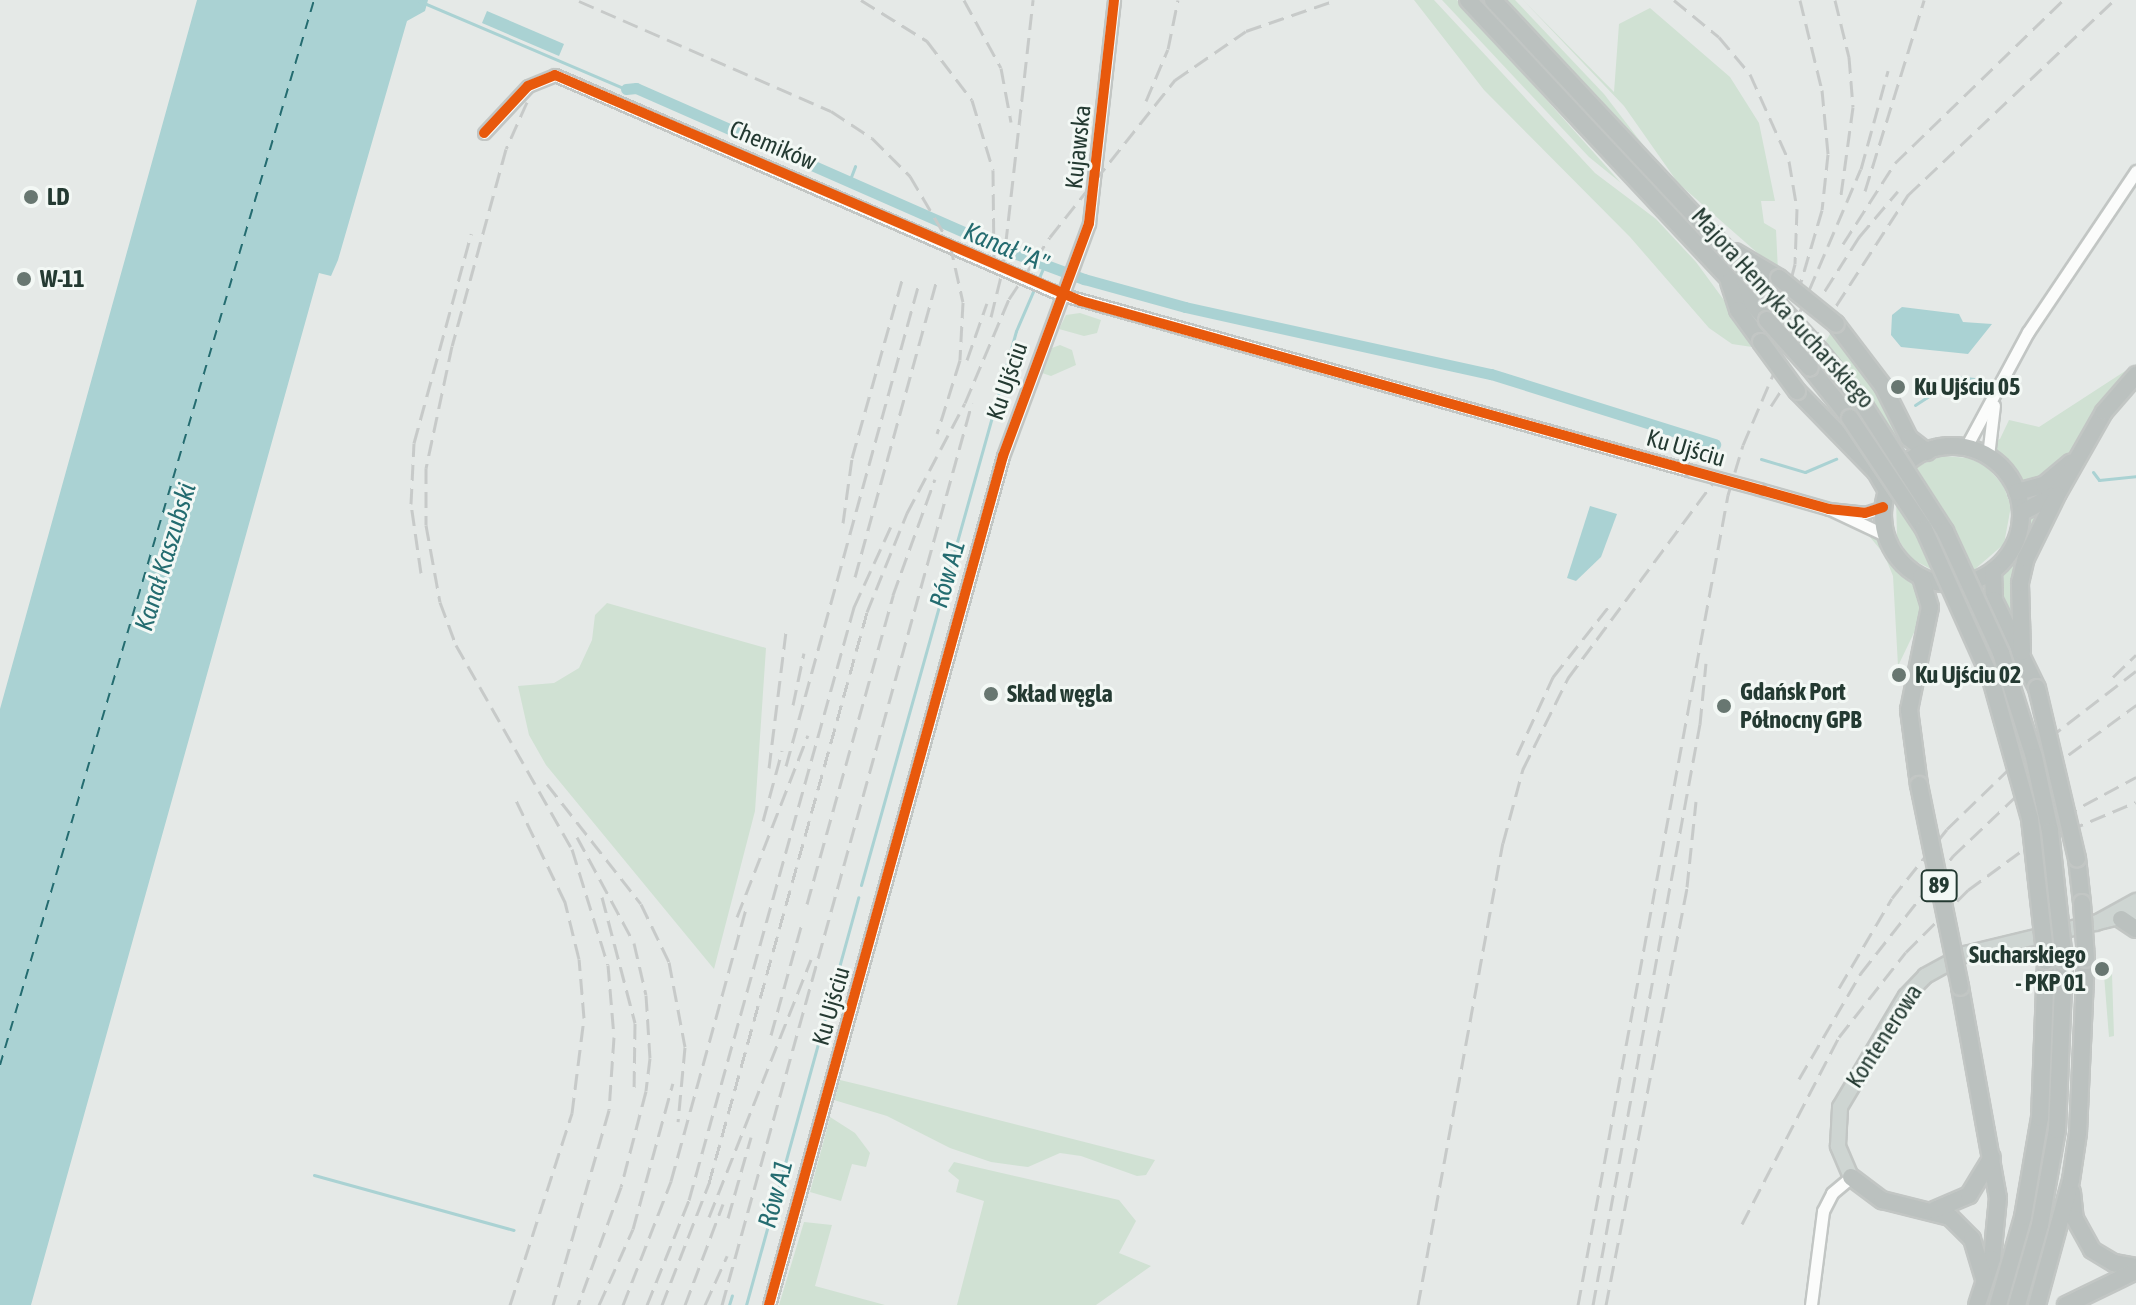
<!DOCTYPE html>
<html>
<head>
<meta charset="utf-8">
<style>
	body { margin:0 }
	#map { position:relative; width:2136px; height:1305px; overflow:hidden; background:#e5e9e7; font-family:"Asap Condensed",sans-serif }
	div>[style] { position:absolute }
	.green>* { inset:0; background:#d0e1d3 }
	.water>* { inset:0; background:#aad2d3 }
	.stream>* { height:3px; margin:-1.5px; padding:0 1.5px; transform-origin:1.5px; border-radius:1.5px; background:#aad2d3 }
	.canal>* { height:11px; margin:-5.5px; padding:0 5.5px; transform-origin:5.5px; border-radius:5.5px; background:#aad2d3 }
	.ferry>* { height:2px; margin-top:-1px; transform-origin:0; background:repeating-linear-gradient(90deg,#246c70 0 10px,transparent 0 18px) }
	.roads { filter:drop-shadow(2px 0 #c2c6c4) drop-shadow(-2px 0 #c2c6c4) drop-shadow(0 2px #c2c6c4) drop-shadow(0 -2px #c2c6c4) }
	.minor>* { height:11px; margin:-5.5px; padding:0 5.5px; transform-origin:5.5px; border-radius:5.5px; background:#fbfcfb }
	.major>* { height:14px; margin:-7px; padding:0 7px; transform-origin:7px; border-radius:7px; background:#ced5d2 }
	.highway>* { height:16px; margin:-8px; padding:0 8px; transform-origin:8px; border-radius:8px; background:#bbc1bf }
	.highway>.ring { margin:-8px; padding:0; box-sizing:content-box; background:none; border:16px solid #bbc1bf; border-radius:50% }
	.rail>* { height:3px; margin-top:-1.5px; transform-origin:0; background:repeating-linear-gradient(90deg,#c7cac9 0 16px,transparent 0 24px) }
	.bridges { filter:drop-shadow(2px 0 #c2c6c4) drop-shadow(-2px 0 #c2c6c4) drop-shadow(0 2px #c2c6c4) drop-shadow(0 -2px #c2c6c4) }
	.minor-bridge>* { height:11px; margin:-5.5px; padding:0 5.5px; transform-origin:5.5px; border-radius:5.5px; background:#fbfcfb }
	.highway-bridge>* { height:16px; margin:-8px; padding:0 8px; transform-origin:8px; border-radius:8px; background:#bbc1bf }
	.cycleway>* { height:10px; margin:-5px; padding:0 5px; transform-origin:5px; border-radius:5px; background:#e8590c }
	.dots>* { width:22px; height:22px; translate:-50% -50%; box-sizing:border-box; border:4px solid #f3f8f5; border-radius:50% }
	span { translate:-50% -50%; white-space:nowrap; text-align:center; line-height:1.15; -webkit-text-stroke:6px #f3f8f5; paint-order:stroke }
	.shield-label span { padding:2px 6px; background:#f3f8f5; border:2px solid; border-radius:6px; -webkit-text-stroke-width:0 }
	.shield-label { font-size:22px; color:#243a32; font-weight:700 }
	.street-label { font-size:24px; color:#243a32 }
	.poi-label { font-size:24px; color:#243a32; font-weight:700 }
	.left { translate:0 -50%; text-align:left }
	.right { translate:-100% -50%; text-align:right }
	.water-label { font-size:26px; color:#246c70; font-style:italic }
</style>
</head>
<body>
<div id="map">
	<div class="green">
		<div style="clip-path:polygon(1414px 0,1434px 0,1595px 173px,1656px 219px,1696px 262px,1759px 348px,1732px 344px,1709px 328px,1630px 237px,1484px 90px)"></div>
		<div style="clip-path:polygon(1442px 0,1457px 0,1621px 183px,1589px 157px)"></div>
		<div style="clip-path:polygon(1505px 0,1515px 0,1604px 94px,1650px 154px)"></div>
		<div style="clip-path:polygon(1523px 0,1614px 92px,1619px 24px,1650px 8px,1730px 77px,1759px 123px,1775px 201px,1761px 201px,1764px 223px,1776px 230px,1778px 271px,1678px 183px,1624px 106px)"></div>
		<div style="clip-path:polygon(1616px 144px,1771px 307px,1769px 313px,1612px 147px)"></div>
		<div style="clip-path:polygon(1080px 313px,1101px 320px,1097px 333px,1084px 336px,1059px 329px,1066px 315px)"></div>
		<div style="clip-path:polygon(1833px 329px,1872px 378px,1903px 435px,1899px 441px,1824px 344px)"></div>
		<div style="clip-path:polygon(1060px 345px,1072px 350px,1076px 365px,1051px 376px,1042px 373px,1052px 348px)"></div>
		<div style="clip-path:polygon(2136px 364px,2053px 475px,2024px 481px,1995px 451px,1993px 441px,2000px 439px,2009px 420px,2039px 427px)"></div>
		<div style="clip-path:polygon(1942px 456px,1969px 458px,1986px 466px,2003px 485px,2011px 506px,2004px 544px,1974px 570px,1916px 467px)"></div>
		<div style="clip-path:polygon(1896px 497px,1917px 533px,1938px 573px,1910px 558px,1897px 537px)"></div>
		<div style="clip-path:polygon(2047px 503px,2039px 516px,2018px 630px,2002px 604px,1999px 581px,2021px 547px,2030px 518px)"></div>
		<div style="clip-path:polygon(1865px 531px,1878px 537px,1923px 595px,1922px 616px,1898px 666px,1893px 576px,1884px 554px)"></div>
		<div style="clip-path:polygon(607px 603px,766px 648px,755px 811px,714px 969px,546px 765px,529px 735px,518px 686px,554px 683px,579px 668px,592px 640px,595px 615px)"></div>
		<div style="clip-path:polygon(2112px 974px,2114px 1036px,2109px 1037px,2104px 975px)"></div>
		<div style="clip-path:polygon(840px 1080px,865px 1086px,1155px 1160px,1146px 1175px,1137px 1176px,1081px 1156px,1060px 1153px,1028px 1167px,991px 1162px,950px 1148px,887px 1116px,834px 1100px)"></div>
		<div style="clip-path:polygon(830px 1117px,855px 1133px,870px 1153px,866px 1167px,852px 1164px,841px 1201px,810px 1192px)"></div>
		<div style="clip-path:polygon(954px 1162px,1119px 1200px,1136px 1221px,1119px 1253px,1151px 1266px,1096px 1305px,957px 1305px,984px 1201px,956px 1192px,959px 1180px,948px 1171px)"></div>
		<div style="clip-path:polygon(804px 1222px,832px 1225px,815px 1286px,885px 1305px,779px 1305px)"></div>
	</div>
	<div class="water">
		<div style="clip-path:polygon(197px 0,428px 0,425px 11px,407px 21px,338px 260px,331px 276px,319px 273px,31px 1305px,0 1305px,0 709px)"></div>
		<div style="clip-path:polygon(487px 11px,564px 44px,559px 56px,482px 23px)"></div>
		<div style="clip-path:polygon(1902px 307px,1959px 314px,1963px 322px,1992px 324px,1968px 354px,1901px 347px,1891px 335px,1892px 315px)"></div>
		<div style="clip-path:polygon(1590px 506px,1617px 514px,1601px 557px,1576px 581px,1567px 578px)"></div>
	</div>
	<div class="stream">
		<div style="left:417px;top:0;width:227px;rotate:23.1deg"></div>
		<div style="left:849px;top:182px;width:17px;rotate:-69deg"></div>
		<div style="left:1915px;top:405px;width:51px;rotate:-33.1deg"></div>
		<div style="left:1958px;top:377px;width:16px;rotate:7deg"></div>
		<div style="left:1761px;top:459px;width:46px;rotate:16.5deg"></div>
		<div style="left:1805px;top:472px;width:34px;rotate:-23deg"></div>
		<div style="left:2093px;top:472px;width:10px;rotate:53deg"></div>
		<div style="left:2099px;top:480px;width:37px;rotate:-6deg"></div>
		<div style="left:861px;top:885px;width:575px;rotate:-74.37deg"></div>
		<div style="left:1016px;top:331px;width:71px;rotate:-66.7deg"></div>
		<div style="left:314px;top:1175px;width:207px;rotate:15.4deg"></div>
		<div style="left:729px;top:1305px;width:10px;rotate:-73deg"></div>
		<div style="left:746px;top:1305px;width:423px;rotate:-74.6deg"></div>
	</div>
	<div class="canal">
		<div style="left:626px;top:89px;width:10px;rotate:-6deg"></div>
		<div style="left:636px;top:88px;width:398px;rotate:23.7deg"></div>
		<div style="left:1000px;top:248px;width:90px;rotate:20.3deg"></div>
		<div style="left:1084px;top:279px;width:105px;rotate:15.5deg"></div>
		<div style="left:1185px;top:307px;width:313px;rotate:12.4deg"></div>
		<div style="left:1491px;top:374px;width:235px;rotate:17.4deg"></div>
	</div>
	<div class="ferry">
		<div style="left:0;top:1065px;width:1110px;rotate:-73.57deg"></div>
	</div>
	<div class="roads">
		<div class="minor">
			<div style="left:484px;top:133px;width:64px;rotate:-46.9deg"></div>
			<div style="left:528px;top:86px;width:29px;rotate:-22deg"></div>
			<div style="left:555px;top:75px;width:550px;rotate:23.44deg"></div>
			<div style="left:1060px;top:294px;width:656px;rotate:15.65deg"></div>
			<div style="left:1966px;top:447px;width:131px;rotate:-61.7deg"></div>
			<div style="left:2028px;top:332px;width:194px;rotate:-56.1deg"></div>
			<div style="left:1988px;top:456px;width:51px;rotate:-83.3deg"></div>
			<div style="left:1759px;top:489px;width:73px;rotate:15.9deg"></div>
			<div style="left:1829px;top:509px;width:36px;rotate:6deg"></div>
			<div style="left:1865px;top:513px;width:19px;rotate:-18deg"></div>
			<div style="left:1830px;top:509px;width:61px;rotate:25.3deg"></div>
			<div style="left:769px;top:1305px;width:881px;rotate:-74.59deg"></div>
			<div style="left:1003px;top:456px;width:248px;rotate:-69.7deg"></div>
			<div style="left:1089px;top:223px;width:224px;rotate:-83.6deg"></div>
			<div style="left:1811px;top:1305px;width:95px;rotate:-82.7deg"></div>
			<div style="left:1823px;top:1211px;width:20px;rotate:-63deg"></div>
			<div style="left:1832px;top:1193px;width:25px;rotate:-40deg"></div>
		</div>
		<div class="major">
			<div style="left:2096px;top:923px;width:46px;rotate:-28.8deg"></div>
			<div style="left:1851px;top:1177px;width:34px;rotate:-113deg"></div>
			<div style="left:1838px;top:1146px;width:39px;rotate:-87deg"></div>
			<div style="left:1840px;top:1107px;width:129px;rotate:-59.3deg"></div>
			<div style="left:1906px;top:996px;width:28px;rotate:-46deg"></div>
			<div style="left:1925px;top:976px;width:46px;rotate:-28.8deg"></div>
			<div style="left:1965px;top:954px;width:176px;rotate:-13.5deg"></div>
		</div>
		<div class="highway">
			<div style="left:1468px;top:0;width:438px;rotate:46.9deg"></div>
			<div style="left:1493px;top:0;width:410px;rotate:46.9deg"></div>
			<div style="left:1735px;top:252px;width:51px;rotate:30.6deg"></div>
			<div style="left:1729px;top:282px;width:29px;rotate:72deg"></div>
			<div style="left:1738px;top:310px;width:39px;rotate:54deg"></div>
			<div style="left:1836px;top:324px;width:78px;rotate:52.8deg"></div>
			<div style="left:1883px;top:386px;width:58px;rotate:63.4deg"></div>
			<div style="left:1909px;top:438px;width:23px;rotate:38deg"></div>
			<div style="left:1820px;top:351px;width:72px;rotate:51.2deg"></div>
			<div style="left:1810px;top:368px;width:64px;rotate:51.3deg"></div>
			<div style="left:1797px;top:391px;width:113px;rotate:45.7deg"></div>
			<div style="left:1876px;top:472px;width:22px;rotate:60deg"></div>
			<div class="ring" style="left:1883px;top:446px;width:122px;height:122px"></div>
			<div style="left:2017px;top:492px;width:28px;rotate:-15deg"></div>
			<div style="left:2044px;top:485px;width:35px;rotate:-40deg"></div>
			<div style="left:2021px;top:513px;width:42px;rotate:-28.4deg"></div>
			<div style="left:2058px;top:493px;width:93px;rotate:-60.4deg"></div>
			<div style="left:2104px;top:412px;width:49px;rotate:-49.1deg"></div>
			<div style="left:1993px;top:571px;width:29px;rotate:88deg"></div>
			<div style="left:1994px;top:600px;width:98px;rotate:64deg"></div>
			<div style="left:2022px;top:652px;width:69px;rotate:-91.7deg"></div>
			<div style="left:2020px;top:583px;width:26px;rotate:-77deg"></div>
			<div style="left:2026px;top:558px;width:70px;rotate:-63.8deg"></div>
			<div style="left:1919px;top:785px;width:76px;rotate:-97.6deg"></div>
			<div style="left:1909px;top:710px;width:105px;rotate:-78.5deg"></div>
			<div style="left:1930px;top:607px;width:31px;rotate:-107deg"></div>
			<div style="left:2077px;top:858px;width:45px;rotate:83.7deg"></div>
			<div style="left:2121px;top:919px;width:18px;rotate:34deg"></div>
			<div style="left:1960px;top:987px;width:214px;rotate:79.8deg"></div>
			<div style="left:1998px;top:1198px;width:61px;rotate:95.6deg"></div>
			<div style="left:1992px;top:1259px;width:48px;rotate:108.1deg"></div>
			<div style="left:1851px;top:1177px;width:39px;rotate:37deg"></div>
			<div style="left:1882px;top:1200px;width:70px;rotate:14deg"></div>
			<div style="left:1950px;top:1217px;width:31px;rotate:45deg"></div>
			<div style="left:1972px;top:1239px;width:42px;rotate:73.3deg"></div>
			<div style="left:2072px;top:1192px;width:27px;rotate:84deg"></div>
			<div style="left:2075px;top:1219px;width:35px;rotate:61deg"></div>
			<div style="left:2092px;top:1250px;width:26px;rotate:31deg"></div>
			<div style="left:2114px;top:1263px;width:22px;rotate:10deg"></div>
			<div style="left:1934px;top:1210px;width:38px;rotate:-23deg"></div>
			<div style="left:1969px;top:1195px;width:44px;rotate:-58.8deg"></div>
			<div style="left:1998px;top:1305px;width:91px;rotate:-74.1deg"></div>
			<div style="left:2023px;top:1217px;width:100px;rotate:-80.3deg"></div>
			<div style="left:2040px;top:1118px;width:157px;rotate:-87.8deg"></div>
			<div style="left:2017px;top:1305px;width:83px;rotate:-74deg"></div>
			<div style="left:2040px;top:1225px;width:97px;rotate:-79.9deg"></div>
			<div style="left:2057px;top:1130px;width:170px;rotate:-87.6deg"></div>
			<div style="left:2037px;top:1305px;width:130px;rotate:-74.8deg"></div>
			<div style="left:2071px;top:1180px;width:48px;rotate:-81.5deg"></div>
			<div style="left:2078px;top:1133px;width:174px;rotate:-87.4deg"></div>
			<div style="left:2066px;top:1305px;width:78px;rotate:-25.9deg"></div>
		</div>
	</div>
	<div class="rail">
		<div style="left:861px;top:0;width:78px;rotate:31.8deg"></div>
		<div style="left:927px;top:41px;width:74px;rotate:52.7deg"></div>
		<div style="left:972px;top:100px;width:73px;rotate:73.3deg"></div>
		<div style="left:993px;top:170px;width:90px;rotate:89.4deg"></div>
		<div style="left:964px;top:0;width:77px;rotate:61.4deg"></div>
		<div style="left:1001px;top:68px;width:55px;rotate:79.5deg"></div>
		<div style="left:1674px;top:0;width:58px;rotate:39.4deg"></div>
		<div style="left:1719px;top:37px;width:48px;rotate:50deg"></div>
		<div style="left:1750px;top:74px;width:95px;rotate:65.9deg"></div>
		<div style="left:1789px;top:161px;width:49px;rotate:80.5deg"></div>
		<div style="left:1797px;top:209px;width:55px;rotate:92.1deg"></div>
		<div style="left:1795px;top:264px;width:106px;rotate:104.8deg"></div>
		<div style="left:1800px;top:0;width:93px;rotate:76.3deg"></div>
		<div style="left:1822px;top:90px;width:64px;rotate:84.6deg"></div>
		<div style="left:1828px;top:154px;width:56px;rotate:96.1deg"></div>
		<div style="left:1822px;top:210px;width:75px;rotate:106.3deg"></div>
		<div style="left:1835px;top:0;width:59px;rotate:76.2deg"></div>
		<div style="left:1849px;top:57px;width:50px;rotate:85.4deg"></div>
		<div style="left:1853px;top:107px;width:89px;rotate:97.8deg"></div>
		<div style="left:579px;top:1px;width:275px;rotate:23.6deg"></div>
		<div style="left:831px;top:111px;width:49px;rotate:33.4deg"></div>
		<div style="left:872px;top:138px;width:54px;rotate:45deg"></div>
		<div style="left:910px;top:176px;width:79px;rotate:59.5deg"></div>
		<div style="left:950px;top:244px;width:59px;rotate:77.4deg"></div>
		<div style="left:963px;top:302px;width:58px;rotate:93deg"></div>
		<div style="left:960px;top:360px;width:77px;rotate:107.3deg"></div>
		<div style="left:1146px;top:101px;width:56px;rotate:-67.1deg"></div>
		<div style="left:1168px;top:49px;width:50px;rotate:-78.5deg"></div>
		<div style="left:527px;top:102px;width:51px;rotate:114.1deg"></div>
		<div style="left:506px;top:149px;width:204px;rotate:105.3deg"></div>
		<div style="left:452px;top:346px;width:125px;rotate:102deg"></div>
		<div style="left:426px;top:468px;width:57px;rotate:90deg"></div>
		<div style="left:426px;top:525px;width:78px;rotate:79.7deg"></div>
		<div style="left:440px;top:602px;width:46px;rotate:69.6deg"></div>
		<div style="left:456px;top:645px;width:235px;rotate:60.4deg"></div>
		<div style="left:572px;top:849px;width:121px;rotate:72.8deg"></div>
		<div style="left:608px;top:965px;width:72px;rotate:85.2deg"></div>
		<div style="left:614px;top:1037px;width:73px;rotate:93.9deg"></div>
		<div style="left:609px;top:1110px;width:203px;rotate:106deg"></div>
		<div style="left:1865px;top:191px;width:200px;rotate:-72.8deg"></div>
		<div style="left:1843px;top:244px;width:96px;rotate:-57.3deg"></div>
		<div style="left:1895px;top:163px;width:234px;rotate:-44.1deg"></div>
		<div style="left:1812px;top:311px;width:88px;rotate:-57.6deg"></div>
		<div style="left:1859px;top:237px;width:60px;rotate:-49.7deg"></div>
		<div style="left:991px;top:317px;width:50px;rotate:-76.2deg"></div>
		<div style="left:1003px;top:268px;width:270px;rotate:-83.6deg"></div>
		<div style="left:967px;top:360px;width:60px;rotate:-70.7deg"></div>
		<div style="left:1771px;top:406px;width:252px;rotate:-57deg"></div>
		<div style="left:1908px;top:195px;width:284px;rotate:-43.4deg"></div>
		<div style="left:843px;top:523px;width:66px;rotate:-82.1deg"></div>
		<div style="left:852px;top:458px;width:185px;rotate:-74.3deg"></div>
		<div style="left:421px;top:573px;width:70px;rotate:-98.2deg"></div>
		<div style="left:411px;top:504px;width:61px;rotate:-87.2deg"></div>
		<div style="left:414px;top:443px;width:217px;rotate:-74.7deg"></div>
		<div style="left:855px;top:577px;width:305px;rotate:-74.6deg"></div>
		<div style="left:2113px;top:677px;width:32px;rotate:-44deg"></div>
		<div style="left:793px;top:705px;width:53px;rotate:-78.1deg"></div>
		<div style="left:1517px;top:755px;width:86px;rotate:-65.2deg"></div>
		<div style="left:1553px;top:677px;width:90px;rotate:-51.7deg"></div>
		<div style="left:786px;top:766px;width:498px;rotate:-74.6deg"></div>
		<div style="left:769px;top:768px;width:137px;rotate:-82.9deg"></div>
		<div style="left:547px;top:784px;width:152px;rotate:51.9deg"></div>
		<div style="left:641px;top:904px;width:64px;rotate:64.2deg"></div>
		<div style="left:669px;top:962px;width:86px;rotate:79.3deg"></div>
		<div style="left:685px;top:1047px;width:75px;rotate:95.3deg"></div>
		<div style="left:763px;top:821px;width:73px;rotate:-74.8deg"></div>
		<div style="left:2041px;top:828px;width:108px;rotate:-28.2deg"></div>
		<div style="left:577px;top:837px;width:120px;rotate:61.7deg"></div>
		<div style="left:634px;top:943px;width:53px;rotate:77deg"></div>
		<div style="left:646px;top:995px;width:63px;rotate:86.4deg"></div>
		<div style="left:650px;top:1058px;width:33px;rotate:97deg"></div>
		<div style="left:646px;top:1091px;width:99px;rotate:104.6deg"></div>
		<div style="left:621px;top:1187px;width:126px;rotate:110deg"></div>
		<div style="left:602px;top:897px;width:130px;rotate:75.3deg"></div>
		<div style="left:635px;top:1023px;width:69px;rotate:90.8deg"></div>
		<div style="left:807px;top:904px;width:321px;rotate:-74.4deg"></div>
		<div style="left:893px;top:595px;width:123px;rotate:-70.1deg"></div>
		<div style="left:737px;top:917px;width:195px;rotate:-68.7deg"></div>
		<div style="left:1839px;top:988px;width:104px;rotate:-59.5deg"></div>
		<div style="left:1892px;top:898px;width:88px;rotate:-51.4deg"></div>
		<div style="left:1947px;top:829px;width:88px;rotate:-44.1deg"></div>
		<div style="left:2010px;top:768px;width:159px;rotate:-37.6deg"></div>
		<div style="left:771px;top:1035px;width:116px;rotate:-74.5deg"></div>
		<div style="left:1799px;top:1079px;width:123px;rotate:-59.7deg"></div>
		<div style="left:1861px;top:973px;width:149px;rotate:-51.8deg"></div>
		<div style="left:1953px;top:856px;width:106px;rotate:-43.5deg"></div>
		<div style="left:2030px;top:783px;width:132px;rotate:-36.3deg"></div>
		<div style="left:709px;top:1217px;width:277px;rotate:-68.4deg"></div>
		<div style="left:728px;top:1218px;width:84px;rotate:-74.1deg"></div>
		<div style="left:1742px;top:1224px;width:211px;rotate:-62.6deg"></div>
		<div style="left:1839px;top:1037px;width:108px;rotate:-51.8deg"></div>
		<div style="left:1906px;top:952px;width:88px;rotate:-45deg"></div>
		<div style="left:1968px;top:890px;width:69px;rotate:-36.2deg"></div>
		<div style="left:2024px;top:849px;width:121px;rotate:-22.8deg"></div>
		<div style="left:510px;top:1305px;width:202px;rotate:-72.1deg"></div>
		<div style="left:572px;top:1113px;width:96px;rotate:-82.8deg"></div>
		<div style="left:584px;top:1018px;width:59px;rotate:-94.8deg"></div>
		<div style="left:579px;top:959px;width:59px;rotate:-103.8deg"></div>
		<div style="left:565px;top:902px;width:118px;rotate:-115.7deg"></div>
		<div style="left:599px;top:1305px;width:83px;rotate:-65.9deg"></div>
		<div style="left:633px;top:1229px;width:151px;rotate:-74.7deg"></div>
		<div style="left:623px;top:1305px;width:133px;rotate:-68.8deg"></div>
		<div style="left:671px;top:1181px;width:283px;rotate:-74.6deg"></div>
		<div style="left:647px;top:1305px;width:113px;rotate:-68.2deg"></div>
		<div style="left:689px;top:1200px;width:616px;rotate:-74.45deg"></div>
		<div style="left:854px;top:607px;width:89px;rotate:-65.4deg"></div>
		<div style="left:662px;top:1305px;width:131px;rotate:-68.9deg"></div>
		<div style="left:709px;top:1183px;width:592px;rotate:-74.53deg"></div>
		<div style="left:867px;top:612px;width:107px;rotate:-68deg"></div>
		<div style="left:907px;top:513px;width:124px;rotate:-62.2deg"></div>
		<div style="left:965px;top:403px;width:113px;rotate:-67.1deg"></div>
		<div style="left:1009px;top:299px;width:74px;rotate:-56.5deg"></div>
		<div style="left:1050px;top:237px;width:201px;rotate:-51.5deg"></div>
		<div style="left:1175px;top:80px;width:86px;rotate:-34.6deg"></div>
		<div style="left:1246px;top:31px;width:95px;rotate:-19deg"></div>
		<div style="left:685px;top:1305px;width:108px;rotate:-69.4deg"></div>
		<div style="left:705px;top:1305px;width:54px;rotate:-65.8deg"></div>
		<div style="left:722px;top:1305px;width:936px;rotate:-74.51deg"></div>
		<div style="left:1418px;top:1305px;width:470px;rotate:-79.6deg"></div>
		<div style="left:1503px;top:843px;width:77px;rotate:-74.9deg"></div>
		<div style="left:1523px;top:769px;width:102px;rotate:-63.7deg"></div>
		<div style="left:1568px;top:678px;width:248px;rotate:-53.4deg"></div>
		<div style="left:1578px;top:1305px;width:824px;rotate:-79.51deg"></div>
		<div style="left:1728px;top:495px;width:52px;rotate:-73.3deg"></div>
		<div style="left:1743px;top:445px;width:300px;rotate:-66.9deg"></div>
		<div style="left:1861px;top:169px;width:102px;rotate:-74.6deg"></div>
		<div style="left:1593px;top:1305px;width:591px;rotate:-79.57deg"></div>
		<div style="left:1700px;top:724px;width:61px;rotate:-84.4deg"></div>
		<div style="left:1606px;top:1305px;width:426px;rotate:-79deg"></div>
		<div style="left:1687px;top:887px;width:86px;rotate:-84deg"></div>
	</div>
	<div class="bridges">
		<div class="minor-bridge">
			<div style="left:1692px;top:471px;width:69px;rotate:15deg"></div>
		</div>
		<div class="highway-bridge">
			<div style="left:1779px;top:278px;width:73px;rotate:38.9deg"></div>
			<div style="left:1773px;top:299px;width:70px;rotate:47.9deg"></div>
			<div style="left:1767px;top:320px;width:64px;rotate:48.1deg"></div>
			<div style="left:1761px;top:342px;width:61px;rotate:53.7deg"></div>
			<div style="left:1865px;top:407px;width:148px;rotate:57.2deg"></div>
			<div style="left:1945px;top:531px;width:134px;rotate:65.3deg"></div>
			<div style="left:2001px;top:653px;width:109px;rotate:72.4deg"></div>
			<div style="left:2034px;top:757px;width:76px;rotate:77.8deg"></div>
			<div style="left:2050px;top:831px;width:130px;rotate:83.8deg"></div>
			<div style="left:1850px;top:418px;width:133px;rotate:56.3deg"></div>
			<div style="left:1924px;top:529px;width:164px;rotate:65.9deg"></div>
			<div style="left:1991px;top:679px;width:145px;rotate:74.4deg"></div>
			<div style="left:2030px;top:819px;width:143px;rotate:83.6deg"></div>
			<div style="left:2037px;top:688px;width:175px;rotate:76.8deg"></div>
			<div style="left:1919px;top:785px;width:206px;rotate:78.5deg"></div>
			<div style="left:2082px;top:903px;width:56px;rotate:85.9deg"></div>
		</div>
	</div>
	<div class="cycleway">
		<div style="left:484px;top:133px;width:64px;rotate:-46.9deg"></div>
		<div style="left:528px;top:86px;width:29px;rotate:-22deg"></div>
		<div style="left:555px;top:75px;width:572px;rotate:23.25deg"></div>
		<div style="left:1081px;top:301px;width:776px;rotate:15.54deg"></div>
		<div style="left:1829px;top:509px;width:36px;rotate:6deg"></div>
		<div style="left:1865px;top:513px;width:19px;rotate:-18deg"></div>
		<div style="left:769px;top:1305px;width:881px;rotate:-74.59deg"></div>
		<div style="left:1003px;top:456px;width:248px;rotate:-69.7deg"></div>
		<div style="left:1089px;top:223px;width:224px;rotate:-83.6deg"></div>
	</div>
	<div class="dots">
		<div style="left:31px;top:197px;background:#687771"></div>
		<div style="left:24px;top:279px;background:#687771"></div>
		<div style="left:1898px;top:387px;background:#687771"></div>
		<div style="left:1899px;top:675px;background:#687771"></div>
		<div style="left:991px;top:694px;background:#687771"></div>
		<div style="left:1724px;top:706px;background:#687771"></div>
		<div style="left:2102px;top:969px;background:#687771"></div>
	</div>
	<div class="shield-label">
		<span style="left:1939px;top:886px">89</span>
	</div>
	<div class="street-label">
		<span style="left:773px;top:145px;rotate:23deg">Chemików</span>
		<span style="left:1078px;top:147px;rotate:-84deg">Kujawska</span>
		<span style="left:1783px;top:308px;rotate:48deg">Majora Henryka Sucharskiego</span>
		<span style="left:1007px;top:381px;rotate:-71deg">Ku Ujściu</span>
		<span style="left:1686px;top:448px;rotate:16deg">Ku Ujściu</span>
		<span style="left:831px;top:1006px;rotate:-74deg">Ku Ujściu</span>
		<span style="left:1884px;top:1036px;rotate:-57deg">Kontenerowa</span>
	</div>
	<div class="poi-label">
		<span class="left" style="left:47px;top:197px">LD</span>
		<span class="left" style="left:40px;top:279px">W-11</span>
		<span class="left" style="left:1914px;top:387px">Ku Ujściu 05</span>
		<span class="left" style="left:1915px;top:675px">Ku Ujściu 02</span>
		<span class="left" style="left:1740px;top:706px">Gdańsk Port<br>Północny GPB</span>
		<span class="left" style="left:1007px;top:694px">Skład węgla</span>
		<span class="right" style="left:2086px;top:969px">Sucharskiego<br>- PKP 01</span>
	</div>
	<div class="water-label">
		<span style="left:1006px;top:248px;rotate:23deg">Kanał "A"</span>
		<span style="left:166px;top:557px;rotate:-73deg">Kanał Kaszubski</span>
		<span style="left:948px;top:574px;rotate:-74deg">Rów A1</span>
		<span style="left:776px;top:1194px;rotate:-75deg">Rów A1</span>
	</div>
</div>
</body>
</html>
